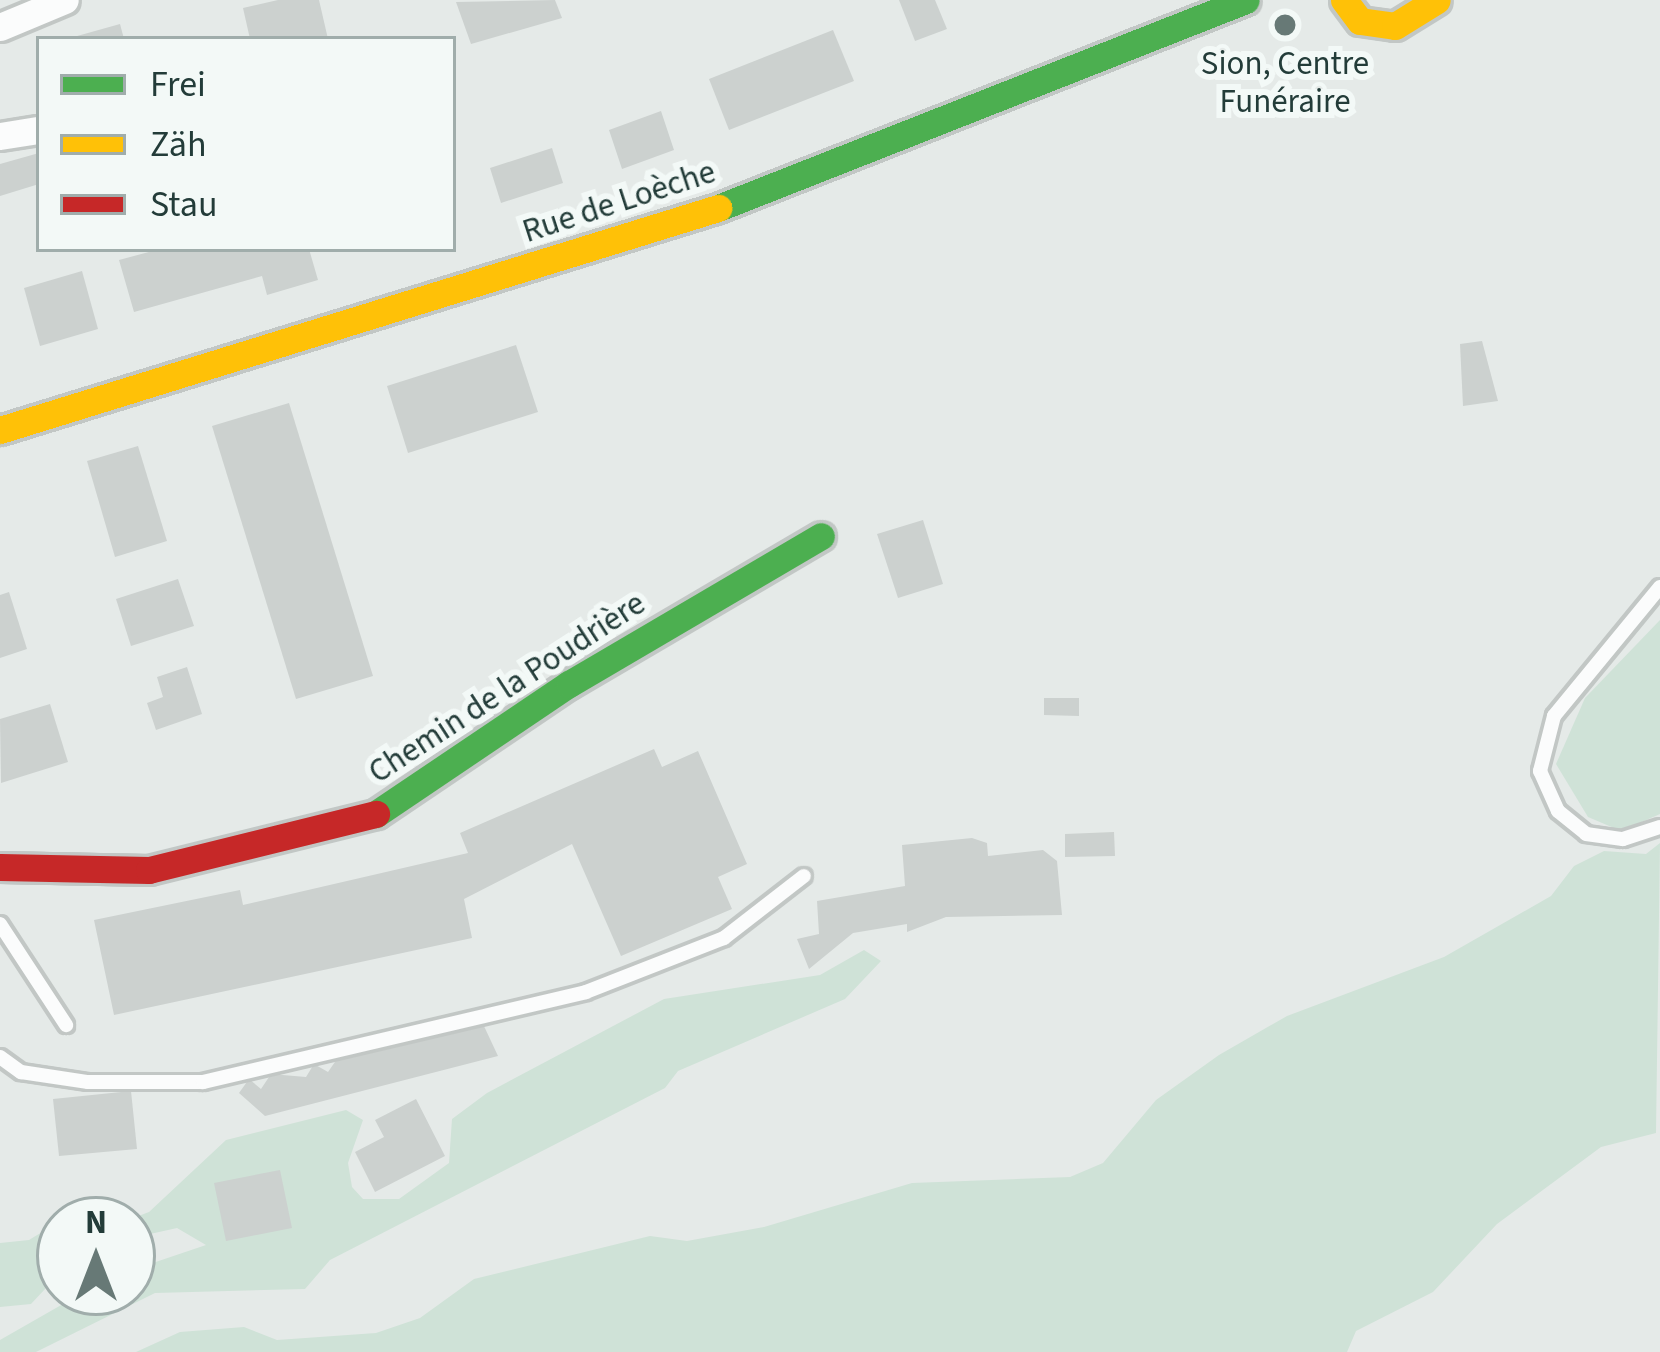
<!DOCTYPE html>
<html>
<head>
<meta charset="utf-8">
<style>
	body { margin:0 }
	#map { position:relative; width:1660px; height:1352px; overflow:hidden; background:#e5eae8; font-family:"Source Sans 3",sans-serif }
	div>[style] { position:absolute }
	.green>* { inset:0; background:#cfe2d7 }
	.building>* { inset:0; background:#ccd1cf }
	.roads { filter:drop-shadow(3px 0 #c2c7c5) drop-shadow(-3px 0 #c2c7c5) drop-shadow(0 3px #c2c7c5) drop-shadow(0 -3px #c2c7c5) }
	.lane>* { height:14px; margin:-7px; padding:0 7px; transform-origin:7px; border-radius:7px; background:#fbfcfc }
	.street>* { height:27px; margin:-13.5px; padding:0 13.5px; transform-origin:13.5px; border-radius:13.5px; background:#fbfcfc }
	.fast>* { height:27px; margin:-13.5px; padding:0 13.5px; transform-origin:13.5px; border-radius:13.5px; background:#4caf50 }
	.slow>* { height:27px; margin:-13.5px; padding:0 13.5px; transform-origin:13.5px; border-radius:13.5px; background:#ffc107 }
	.jam>* { height:27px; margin:-13.5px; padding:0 13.5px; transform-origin:13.5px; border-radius:13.5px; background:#c62828 }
	.dots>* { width:33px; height:33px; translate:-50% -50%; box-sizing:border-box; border:6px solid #f3f9f7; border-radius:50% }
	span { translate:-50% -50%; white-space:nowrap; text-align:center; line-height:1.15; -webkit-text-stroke:12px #f3f9f7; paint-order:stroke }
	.poi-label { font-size:33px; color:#233c39 }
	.street-label { font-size:33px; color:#233c39 }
	.legend { position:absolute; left:36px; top:36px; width:420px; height:216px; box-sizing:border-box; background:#f3f9f7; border:3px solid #a0adab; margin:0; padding:15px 21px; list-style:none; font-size:36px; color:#233c39 }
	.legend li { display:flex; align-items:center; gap:24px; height:60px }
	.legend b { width:60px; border:3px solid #a0adab }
	.north { position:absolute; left:36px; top:1196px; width:120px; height:120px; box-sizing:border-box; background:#f3f9f7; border:3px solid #a0adab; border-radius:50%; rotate:0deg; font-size:33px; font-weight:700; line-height:48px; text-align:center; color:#233c39 }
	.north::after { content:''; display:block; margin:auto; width:42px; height:54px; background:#677976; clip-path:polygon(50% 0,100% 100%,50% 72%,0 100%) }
</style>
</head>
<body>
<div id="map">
	<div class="green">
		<div style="clip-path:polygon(1660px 620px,1660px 814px,1621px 831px,1588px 817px,1556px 764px,1585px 698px)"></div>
		<div style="clip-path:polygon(1660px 843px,1656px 1133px,1601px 1147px,1497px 1224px,1433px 1292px,1356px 1331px,1347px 1352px,136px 1352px,180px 1332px,244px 1327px,277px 1340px,376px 1333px,420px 1318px,474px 1279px,650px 1236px,687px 1241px,764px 1227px,912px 1183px,1070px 1177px,1103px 1163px,1156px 1100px,1219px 1055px,1287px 1016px,1444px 957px,1551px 896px,1574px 866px,1604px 851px,1646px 854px)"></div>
		<div style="clip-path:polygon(864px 950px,881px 961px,845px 999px,678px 1071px,665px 1088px,330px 1260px,305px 1289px,155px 1293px,36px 1352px,0 1352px,0 1340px,84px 1292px,132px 1292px,132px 1270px,206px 1245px,177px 1228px,132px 1238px,132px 1220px,62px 1220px,97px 1209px,128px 1220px,149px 1212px,226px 1140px,346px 1110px,363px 1120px,348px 1163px,352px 1187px,363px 1199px,399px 1199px,449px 1163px,452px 1119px,487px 1093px,664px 999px,820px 975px)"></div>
		<div style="clip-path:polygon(60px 1221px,60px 1273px,31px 1304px,0 1307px,0 1243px,29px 1240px)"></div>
	</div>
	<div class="building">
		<div style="clip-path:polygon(278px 0,319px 0,328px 39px,250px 39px,243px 8px)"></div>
		<div style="clip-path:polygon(555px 0,562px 18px,471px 44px,456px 2px)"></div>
		<div style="clip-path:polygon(899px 0,935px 0,947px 29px,915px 41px)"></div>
		<div style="clip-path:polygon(120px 24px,124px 39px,71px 39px,70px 38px)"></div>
		<div style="clip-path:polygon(833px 30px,854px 81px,729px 130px,709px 79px)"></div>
		<div style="clip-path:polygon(661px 111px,674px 150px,622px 169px,609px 130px)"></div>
		<div style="clip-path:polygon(552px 148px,563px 183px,501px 203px,490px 168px)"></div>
		<div style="clip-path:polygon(39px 153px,39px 184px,0 196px,0 164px)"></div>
		<div style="clip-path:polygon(160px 249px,309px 249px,318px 280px,267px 295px,262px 276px,134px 312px,119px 260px)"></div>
		<div style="clip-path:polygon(82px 271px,98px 329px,40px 346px,24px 288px)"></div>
		<div style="clip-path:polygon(1482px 341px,1498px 401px,1463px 406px,1460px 344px)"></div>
		<div style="clip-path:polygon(516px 345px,538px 412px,408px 453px,387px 386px)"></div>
		<div style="clip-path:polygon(289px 403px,373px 676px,296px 699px,212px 426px)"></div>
		<div style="clip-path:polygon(138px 446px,167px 541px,115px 557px,87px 461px)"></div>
		<div style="clip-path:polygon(923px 520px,943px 584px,898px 598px,877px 534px)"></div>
		<div style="clip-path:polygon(178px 579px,194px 626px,131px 646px,116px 599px)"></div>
		<div style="clip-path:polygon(9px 592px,27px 649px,0 658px,0 595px)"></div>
		<div style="clip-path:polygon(187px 667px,202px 714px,156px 730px,147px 703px,163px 697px,157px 677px)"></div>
		<div style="clip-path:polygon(1044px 698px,1079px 698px,1079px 716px,1044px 715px)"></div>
		<div style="clip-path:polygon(50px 704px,68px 762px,1px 783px,0 719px)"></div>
		<div style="clip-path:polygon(654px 749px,662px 767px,698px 751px,747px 864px,718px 877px,732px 909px,621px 956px,572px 844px,464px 899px,472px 938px,114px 1015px,94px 920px,240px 890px,243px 905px,468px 853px,460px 833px)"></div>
		<div style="clip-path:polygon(1114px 832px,1115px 856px,1065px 857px,1065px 834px)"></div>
		<div style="clip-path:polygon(972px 838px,987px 843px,988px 856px,1043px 850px,1057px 861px,1062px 915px,946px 917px,907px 932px,907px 924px,853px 933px,809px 969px,797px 939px,819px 934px,817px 901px,905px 886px,902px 845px)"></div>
		<div style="clip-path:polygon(483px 1024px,498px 1056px,265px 1116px,239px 1093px,249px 1079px,261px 1089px,271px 1074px,306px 1077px,314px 1064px,328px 1072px,337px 1059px)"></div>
		<div style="clip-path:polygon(131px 1091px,137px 1149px,59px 1156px,53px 1099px)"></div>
		<div style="clip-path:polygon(416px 1099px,445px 1156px,375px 1192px,355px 1152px,384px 1137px,375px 1120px)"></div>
		<div style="clip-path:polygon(280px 1170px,292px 1228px,226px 1241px,214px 1183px)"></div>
	</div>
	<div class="roads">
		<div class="lane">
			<div style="left:1660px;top:587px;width:167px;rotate:129.4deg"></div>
			<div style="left:1554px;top:716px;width:57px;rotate:104.3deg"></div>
			<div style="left:1540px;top:771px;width:44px;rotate:65.8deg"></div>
			<div style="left:1558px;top:811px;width:36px;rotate:39deg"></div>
			<div style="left:1586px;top:834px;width:37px;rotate:8deg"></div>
			<div style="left:1623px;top:839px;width:39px;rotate:-18deg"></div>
			<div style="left:0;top:924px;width:121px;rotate:56.8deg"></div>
			<div style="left:0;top:1057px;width:26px;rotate:36deg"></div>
			<div style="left:21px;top:1072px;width:68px;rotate:8.5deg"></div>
			<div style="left:88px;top:1082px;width:115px"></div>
			<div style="left:203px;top:1082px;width:393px;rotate:-13.2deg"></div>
			<div style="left:586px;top:992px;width:148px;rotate:-21.4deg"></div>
			<div style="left:724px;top:938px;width:101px;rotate:-37.8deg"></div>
		</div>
		<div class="street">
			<div style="left:0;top:27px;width:70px;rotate:-22.6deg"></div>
			<div style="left:0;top:136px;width:39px;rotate:-9deg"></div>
		</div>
		<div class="fast">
			<div style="left:718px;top:208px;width:567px;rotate:-21.5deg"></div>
			<div style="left:376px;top:814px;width:233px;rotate:-34deg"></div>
			<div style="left:569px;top:684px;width:292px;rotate:-30.4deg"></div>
		</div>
		<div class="slow">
			<div style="left:1344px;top:0;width:26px;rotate:53deg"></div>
			<div style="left:1360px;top:21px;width:35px;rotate:8deg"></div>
			<div style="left:1395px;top:26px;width:49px;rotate:-31.8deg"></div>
			<div style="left:0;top:430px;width:752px;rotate:-17.18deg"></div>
		</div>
		<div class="jam">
			<div style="left:0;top:867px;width:149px;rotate:1.2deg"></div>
			<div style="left:149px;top:870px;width:234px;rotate:-13.9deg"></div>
		</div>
	</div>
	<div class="dots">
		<div style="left:1285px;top:25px;background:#677976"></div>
	</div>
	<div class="poi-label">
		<span style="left:1285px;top:83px">Sion, Centre<br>Funéraire</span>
	</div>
	<div class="street-label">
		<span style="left:619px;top:202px;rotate:-18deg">Rue de Loèche</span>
		<span style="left:507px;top:688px;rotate:-33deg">Chemin de la Poudrière</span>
	</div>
	<ul class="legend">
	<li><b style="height:15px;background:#4caf50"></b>Frei</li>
	<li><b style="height:15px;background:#ffc107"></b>Zäh</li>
	<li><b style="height:15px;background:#c62828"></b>Stau</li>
	</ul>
	<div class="north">N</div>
</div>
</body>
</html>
